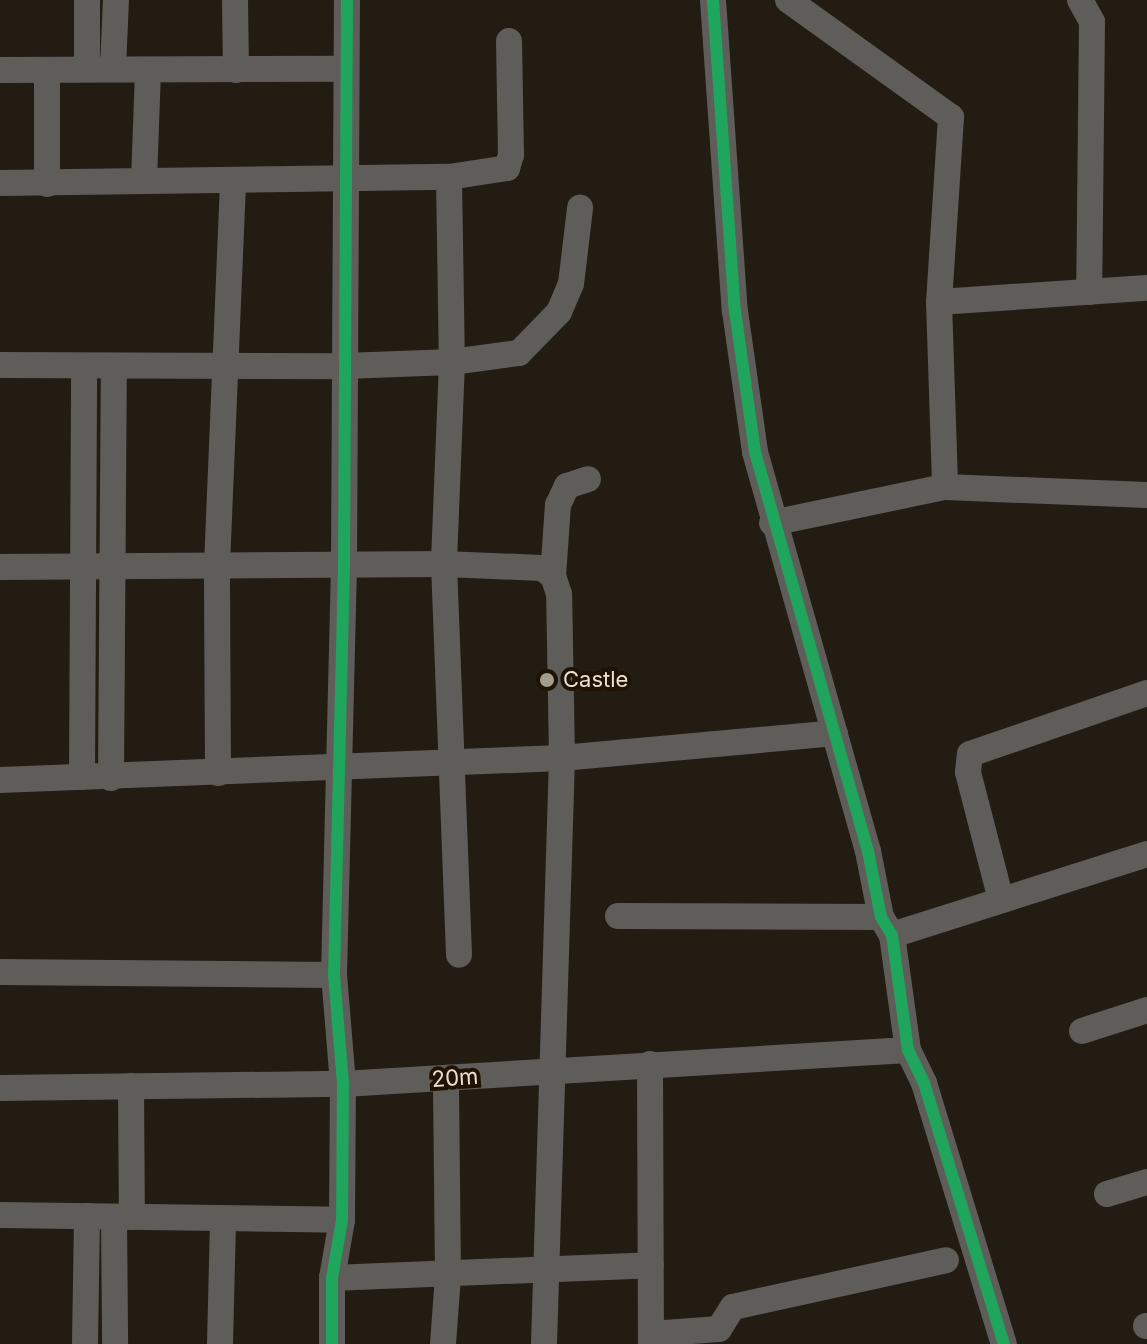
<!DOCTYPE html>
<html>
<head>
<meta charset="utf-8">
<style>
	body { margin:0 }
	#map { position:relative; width:1147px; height:1344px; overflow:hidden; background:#231c12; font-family:Inter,sans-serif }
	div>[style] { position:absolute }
	.minor>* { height:26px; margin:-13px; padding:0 13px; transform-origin:13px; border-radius:13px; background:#5f5d59 }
	.cycleway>* { height:12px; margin:-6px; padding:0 6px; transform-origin:6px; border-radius:6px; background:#20a55d }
	.dots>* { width:22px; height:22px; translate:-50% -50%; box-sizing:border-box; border:4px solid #201303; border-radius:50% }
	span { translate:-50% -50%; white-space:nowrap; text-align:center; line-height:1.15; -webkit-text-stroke:8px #201303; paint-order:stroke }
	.poi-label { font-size:22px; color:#e9e0d5 }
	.left { translate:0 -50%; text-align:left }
	.street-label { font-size:22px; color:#e9e0d5 }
</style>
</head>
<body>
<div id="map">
	<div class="minor">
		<div style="left:235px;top:0;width:70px;rotate:89.2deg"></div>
		<div style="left:713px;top:0;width:312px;rotate:86deg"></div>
		<div style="left:735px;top:311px;width:142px;rotate:81.9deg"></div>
		<div style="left:755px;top:452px;width:415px;rotate:74.2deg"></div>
		<div style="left:868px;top:851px;width:67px;rotate:78.9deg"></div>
		<div style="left:881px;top:917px;width:21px;rotate:59deg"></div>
		<div style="left:892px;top:935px;width:116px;rotate:82.1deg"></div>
		<div style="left:908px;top:1050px;width:37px;rotate:64deg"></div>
		<div style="left:924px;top:1083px;width:273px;rotate:73deg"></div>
		<div style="left:788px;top:0;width:201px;rotate:35.7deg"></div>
		<div style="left:951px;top:117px;width:185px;rotate:93.7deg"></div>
		<div style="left:939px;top:302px;width:185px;rotate:88.1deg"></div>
		<div style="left:1080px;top:0;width:25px;rotate:61deg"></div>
		<div style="left:1092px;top:22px;width:270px;rotate:90.6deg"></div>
		<div style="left:87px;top:67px;width:67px;rotate:-90deg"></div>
		<div style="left:113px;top:68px;width:68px;rotate:-87.5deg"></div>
		<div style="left:0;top:70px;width:345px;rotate:-0.2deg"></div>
		<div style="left:47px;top:70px;width:114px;rotate:90deg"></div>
		<div style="left:449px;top:177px;width:59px;rotate:-8.8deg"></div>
		<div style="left:507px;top:168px;width:14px;rotate:-73deg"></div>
		<div style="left:511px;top:155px;width:114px;rotate:-91deg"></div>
		<div style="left:144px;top:180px;width:110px;rotate:-87.9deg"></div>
		<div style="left:0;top:183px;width:449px;rotate:-0.8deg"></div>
		<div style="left:449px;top:177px;width:185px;rotate:89.1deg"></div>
		<div style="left:452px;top:362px;width:202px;rotate:92.3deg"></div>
		<div style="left:444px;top:564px;width:391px;rotate:87.8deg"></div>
		<div style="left:939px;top:302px;width:208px;rotate:-3.9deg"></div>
		<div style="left:0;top:365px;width:345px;rotate:0.2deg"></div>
		<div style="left:345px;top:366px;width:107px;rotate:-2.1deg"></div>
		<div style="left:452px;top:362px;width:68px;rotate:-7.7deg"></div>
		<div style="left:519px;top:353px;width:57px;rotate:-45.7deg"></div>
		<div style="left:559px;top:312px;width:30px;rotate:-67deg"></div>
		<div style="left:571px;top:284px;width:77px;rotate:-83.2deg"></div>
		<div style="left:772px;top:523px;width:177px;rotate:-11.8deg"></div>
		<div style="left:945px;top:487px;width:202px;rotate:2.3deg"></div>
		<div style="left:0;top:567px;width:444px;rotate:-0.4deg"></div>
		<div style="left:444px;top:564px;width:98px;rotate:2.3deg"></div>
		<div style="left:542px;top:568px;width:14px;rotate:36deg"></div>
		<div style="left:218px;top:773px;width:208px;rotate:-90.3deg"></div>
		<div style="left:217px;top:565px;width:382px;rotate:-87.6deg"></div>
		<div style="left:82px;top:777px;width:411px;rotate:-89.7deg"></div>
		<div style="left:111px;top:778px;width:412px;rotate:-89.6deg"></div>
		<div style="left:0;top:780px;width:562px;rotate:-2.24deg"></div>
		<div style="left:562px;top:758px;width:274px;rotate:-5.2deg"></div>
		<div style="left:1001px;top:900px;width:132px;rotate:-104.5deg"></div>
		<div style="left:968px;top:772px;width:18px;rotate:-84deg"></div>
		<div style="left:970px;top:754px;width:187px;rotate:-19deg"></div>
		<div style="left:618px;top:916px;width:263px;rotate:0.2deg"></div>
		<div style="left:892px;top:935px;width:268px;rotate:-17.6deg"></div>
		<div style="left:0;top:972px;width:334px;rotate:0.5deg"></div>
		<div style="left:1082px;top:1031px;width:68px;rotate:-17.9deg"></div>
		<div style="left:650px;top:1064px;width:280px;rotate:89.8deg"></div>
		<div style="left:131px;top:1086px;width:131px;rotate:89.6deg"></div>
		<div style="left:0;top:1088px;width:343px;rotate:-0.7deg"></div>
		<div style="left:343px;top:1084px;width:566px;rotate:-3.44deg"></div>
		<div style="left:1107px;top:1194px;width:42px;rotate:-16.7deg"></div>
		<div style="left:0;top:1215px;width:342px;rotate:0.8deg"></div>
		<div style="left:114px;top:1217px;width:127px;rotate:89.5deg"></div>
		<div style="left:332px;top:1278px;width:319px;rotate:-2.3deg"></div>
		<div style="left:1146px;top:1326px;width:1px"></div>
		<div style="left:651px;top:1334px;width:68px;rotate:-4.2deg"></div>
		<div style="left:719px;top:1329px;width:26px;rotate:-58deg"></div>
		<div style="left:733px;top:1307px;width:218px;rotate:-12.4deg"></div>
		<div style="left:85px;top:1344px;width:128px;rotate:-89.1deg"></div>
		<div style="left:220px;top:1344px;width:124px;rotate:-88.6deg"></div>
		<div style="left:332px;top:1344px;width:66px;rotate:-90deg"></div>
		<div style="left:332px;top:1278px;width:59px;rotate:-80.2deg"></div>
		<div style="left:342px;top:1220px;width:136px;rotate:-89.6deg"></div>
		<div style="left:343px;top:1084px;width:109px;rotate:-94.7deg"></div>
		<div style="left:334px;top:975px;width:410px;rotate:-88.6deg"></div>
		<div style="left:344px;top:565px;width:565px;rotate:-89.7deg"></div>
		<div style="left:443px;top:1344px;width:68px;rotate:-85.8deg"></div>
		<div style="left:448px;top:1276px;width:197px;rotate:-90.6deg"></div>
		<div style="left:544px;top:1344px;width:586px;rotate:-88.24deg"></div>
		<div style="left:562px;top:758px;width:164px;rotate:-91deg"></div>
		<div style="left:559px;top:594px;width:19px;rotate:-108deg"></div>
		<div style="left:553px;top:576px;width:71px;rotate:-86deg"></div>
		<div style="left:558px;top:505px;width:21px;rotate:-65deg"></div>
		<div style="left:567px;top:486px;width:22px;rotate:-18deg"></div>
	</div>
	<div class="cycleway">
		<div style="left:713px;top:0;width:312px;rotate:86deg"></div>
		<div style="left:735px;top:311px;width:142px;rotate:81.9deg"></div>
		<div style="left:755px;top:452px;width:415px;rotate:74.2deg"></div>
		<div style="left:868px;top:851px;width:67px;rotate:78.9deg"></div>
		<div style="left:881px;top:917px;width:21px;rotate:59deg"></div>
		<div style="left:892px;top:935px;width:116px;rotate:82.1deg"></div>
		<div style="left:908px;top:1050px;width:37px;rotate:64deg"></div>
		<div style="left:924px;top:1083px;width:273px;rotate:73deg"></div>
		<div style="left:332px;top:1344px;width:66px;rotate:-90deg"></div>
		<div style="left:332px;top:1278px;width:59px;rotate:-80.2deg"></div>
		<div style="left:342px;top:1220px;width:136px;rotate:-89.6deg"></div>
		<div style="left:343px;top:1084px;width:109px;rotate:-94.7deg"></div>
		<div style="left:334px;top:975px;width:410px;rotate:-88.6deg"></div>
		<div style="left:344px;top:565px;width:565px;rotate:-89.7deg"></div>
	</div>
	<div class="dots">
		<div style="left:547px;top:680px;background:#a49b91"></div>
	</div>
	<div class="poi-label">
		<span class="left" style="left:563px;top:680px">Castle</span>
	</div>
	<div class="street-label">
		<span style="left:455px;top:1078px;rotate:-4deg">20m</span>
	</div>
</div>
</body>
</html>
